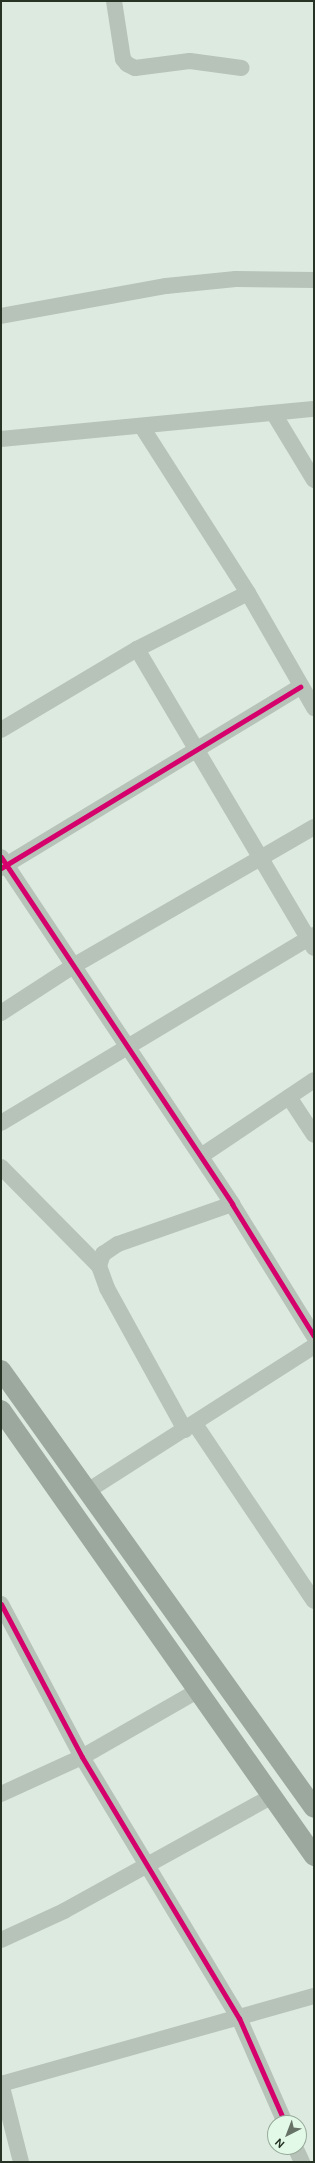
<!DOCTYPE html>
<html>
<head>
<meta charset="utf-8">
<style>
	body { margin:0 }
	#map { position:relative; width:315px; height:2163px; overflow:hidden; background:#ddeae0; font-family:"DM Sans",sans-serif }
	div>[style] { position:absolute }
	.minor>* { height:16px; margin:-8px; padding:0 8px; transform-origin:8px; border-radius:8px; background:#b7c3b8 }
	.major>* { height:20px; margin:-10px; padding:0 10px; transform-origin:10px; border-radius:10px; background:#9ca89d }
	.cycleway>* { height:5px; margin:-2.5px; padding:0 2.5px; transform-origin:2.5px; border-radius:2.5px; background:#d6006c }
	span { translate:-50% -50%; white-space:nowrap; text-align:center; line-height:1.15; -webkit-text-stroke:3px #e3f9e8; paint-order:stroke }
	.frame { position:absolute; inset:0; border:2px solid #263325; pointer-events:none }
	.north { position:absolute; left:267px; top:2115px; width:40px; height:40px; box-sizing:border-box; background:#e3f9e8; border:1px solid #97aa9a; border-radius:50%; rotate:222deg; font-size:11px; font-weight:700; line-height:16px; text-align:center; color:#263325 }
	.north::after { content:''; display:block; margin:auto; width:14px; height:18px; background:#667366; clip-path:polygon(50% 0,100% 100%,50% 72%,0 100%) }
</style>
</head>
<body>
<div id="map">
	<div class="minor">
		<div style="left:114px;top:1px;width:59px;rotate:81.2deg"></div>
		<div style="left:123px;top:59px;width:6px;rotate:51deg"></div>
		<div style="left:127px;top:64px;width:9px;rotate:27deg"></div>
		<div style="left:135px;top:68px;width:55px;rotate:-7.3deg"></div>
		<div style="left:190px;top:61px;width:52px;rotate:7.7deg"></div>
		<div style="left:1px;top:316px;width:168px;rotate:-10.3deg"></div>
		<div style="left:166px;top:286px;width:70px;rotate:-5.7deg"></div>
		<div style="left:236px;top:279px;width:78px;rotate:0.7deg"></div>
		<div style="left:274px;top:414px;width:77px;rotate:58.8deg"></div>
		<div style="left:142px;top:427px;width:197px;rotate:57.4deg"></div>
		<div style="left:248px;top:593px;width:133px;rotate:60.1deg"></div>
		<div style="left:1px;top:439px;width:314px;rotate:-5.5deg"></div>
		<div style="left:137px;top:649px;width:347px;rotate:59.4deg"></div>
		<div style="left:1px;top:730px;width:158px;rotate:-30.8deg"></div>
		<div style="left:137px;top:649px;width:124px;rotate:-26.8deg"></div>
		<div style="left:1px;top:857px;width:417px;rotate:56.3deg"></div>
		<div style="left:232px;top:1204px;width:155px;rotate:58.2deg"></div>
		<div style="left:1px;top:868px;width:350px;rotate:-31.2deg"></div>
		<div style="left:1px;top:1013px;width:88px;rotate:-33deg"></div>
		<div style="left:75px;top:965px;width:276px;rotate:-30deg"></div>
		<div style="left:289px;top:1097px;width:45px;rotate:56.7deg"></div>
		<div style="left:1px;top:1123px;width:365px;rotate:-31deg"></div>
		<div style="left:201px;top:1156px;width:136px;rotate:-33.9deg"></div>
		<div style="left:1px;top:1167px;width:139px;rotate:45.3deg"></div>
		<div style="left:195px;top:1424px;width:213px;rotate:56.1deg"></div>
		<div style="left:185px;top:1430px;width:162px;rotate:-118.8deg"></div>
		<div style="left:107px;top:1288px;width:23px;rotate:-110deg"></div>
		<div style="left:99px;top:1266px;width:13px;rotate:-72deg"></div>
		<div style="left:103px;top:1254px;width:18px;rotate:-34deg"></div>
		<div style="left:118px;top:1244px;width:121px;rotate:-19.3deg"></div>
		<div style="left:89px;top:1490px;width:267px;rotate:-32.6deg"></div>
		<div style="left:1px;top:1604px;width:173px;rotate:62.1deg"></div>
		<div style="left:82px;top:1757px;width:305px;rotate:59deg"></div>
		<div style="left:239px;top:2018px;width:115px;rotate:66.3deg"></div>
		<div style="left:1px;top:1794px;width:89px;rotate:-24.6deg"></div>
		<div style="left:82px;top:1757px;width:135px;rotate:-29.8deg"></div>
		<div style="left:1px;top:1940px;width:69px;rotate:-24.7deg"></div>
		<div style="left:64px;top:1911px;width:238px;rotate:-28.9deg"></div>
		<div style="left:1px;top:2083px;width:81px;rotate:75.8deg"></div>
		<div style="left:1px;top:2084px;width:325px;rotate:-15.7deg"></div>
		<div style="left:295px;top:2147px;width:17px;rotate:65deg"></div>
	</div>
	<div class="major">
		<div style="left:1px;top:1370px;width:538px;rotate:54.45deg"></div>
		<div style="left:1px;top:1410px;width:545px;rotate:54.94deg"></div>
	</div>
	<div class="cycleway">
		<div style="left:1px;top:857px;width:417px;rotate:56.3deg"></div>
		<div style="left:232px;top:1204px;width:155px;rotate:58.2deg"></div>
		<div style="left:1px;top:868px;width:350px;rotate:-31.2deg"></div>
		<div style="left:1px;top:1604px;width:173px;rotate:62.1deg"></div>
		<div style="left:82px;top:1757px;width:305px;rotate:59deg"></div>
		<div style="left:239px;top:2018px;width:115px;rotate:66.3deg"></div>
	</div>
	<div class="frame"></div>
	<div class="north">N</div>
</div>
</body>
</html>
